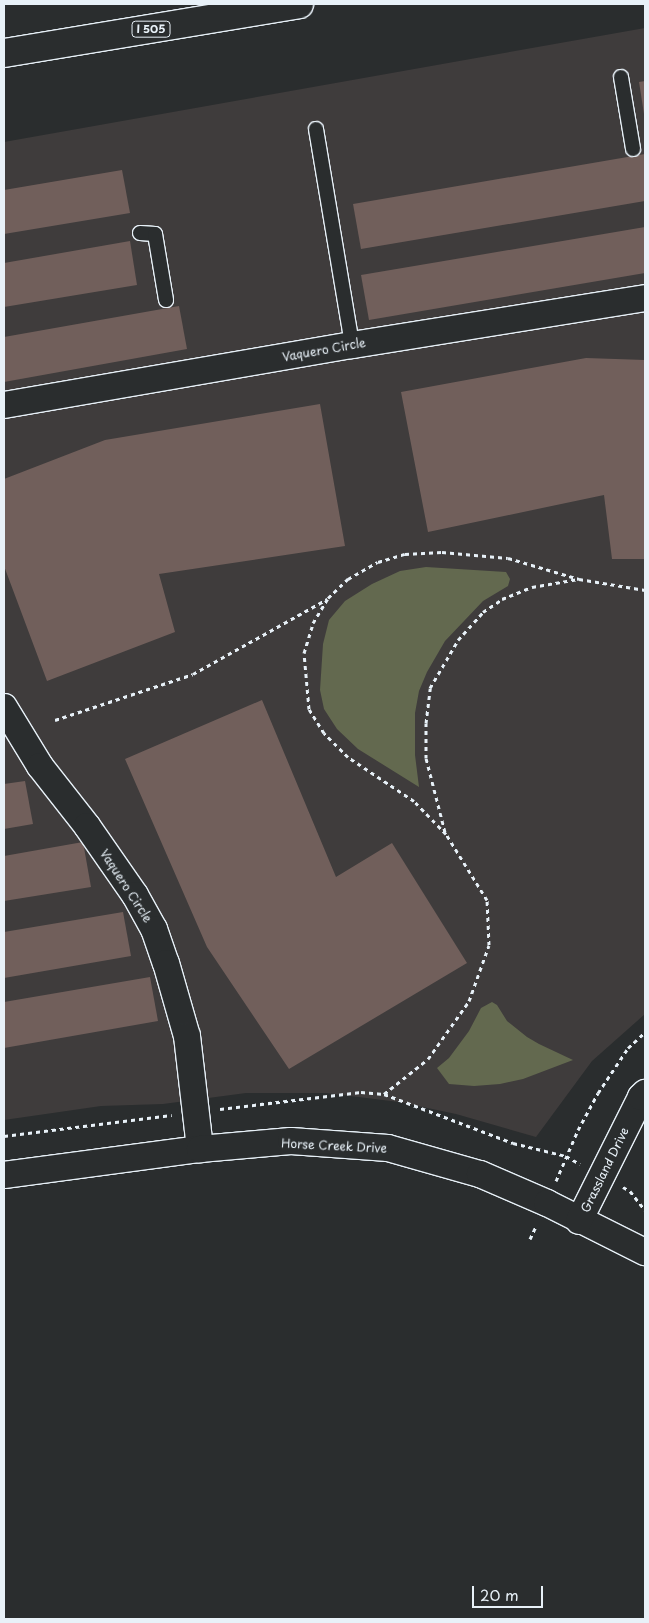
<!DOCTYPE html>
<html>
<head>
<meta charset="utf-8">
<style>
	body { margin:0 }
	#map { position:relative; width:649px; height:1623px; overflow:hidden; background:#2a2d2e; font-family:"Playpen Sans",sans-serif }
	div>[style] { position:absolute }
	.built>* { inset:0; background:#3f3c3c }
	.green>* { inset:0; background:#63694f }
	.building>* { inset:0; background:#715f5b }
	.path>* { height:3px; margin-top:-1.5px; transform-origin:0; background:repeating-linear-gradient(90deg,#e8f1f8 0 4px,transparent 0 8px) }
	.roads { filter:drop-shadow(1px 0 #e8f1f8) drop-shadow(-1px 0 #e8f1f8) drop-shadow(0 1px #e8f1f8) drop-shadow(0 -1px #e8f1f8) }
	.lane>* { height:14px; margin:-7px; padding:0 7px; transform-origin:7px; border-radius:7px; background:#2a2d2e }
	.street>* { height:26px; margin:-13px; padding:0 13px; transform-origin:13px; border-radius:13px; background:#2a2d2e }
	.highway>* { height:28px; margin:-14px; padding:0 14px; transform-origin:14px; border-radius:14px; background:#2a2d2e }
	span { translate:-50% -50%; white-space:nowrap; text-align:center; line-height:1.15; -webkit-text-stroke:4px #2a2d2e; paint-order:stroke }
	.shield-label span { padding:1px 4px; background:#2a2d2e; border:1px solid; border-radius:4px; -webkit-text-stroke-width:0 }
	.shield-label { font-size:11px; color:#e8f1f8; font-weight:700 }
	.street-label { font-size:12px; color:#e8f1f8 }
	.frame { position:absolute; inset:0; border:5px solid #e8f1f8; pointer-events:none }
	.scale { position:absolute; left:472px; top:1586px; width:71px; height:22px; box-sizing:border-box; border:2px solid #e8f1f8; border-top:0; padding-left:6px; font-size:15px; line-height:18px; white-space:nowrap; color:#e8f1f8; -webkit-text-stroke:4px #2a2d2e; paint-order:stroke }
</style>
</head>
<body>
<div id="map">
	<div class="built">
		<div style="clip-path:polygon(645px 28px,645px 1014px,592px 1061px,536px 1137px,456px 1114px,399px 1102px,326px 1093px,246px 1093px,163px 1104px,101px 1106px,4px 1120px,4px 142px)"></div>
	</div>
	<div class="green">
		<div style="clip-path:polygon(426px 567px,506px 572px,510px 579px,508px 586px,483px 601px,445px 641px,427px 672px,419px 691px,415px 713px,415px 755px,419px 787px,358px 749px,337px 729px,324px 709px,320px 690px,323px 644px,329px 620px,345px 601px,372px 584px,400px 571px)"></div>
		<div style="clip-path:polygon(492px 1002px,497px 1005px,507px 1021px,527px 1037px,539px 1044px,573px 1060px,523px 1079px,500px 1084px,474px 1086px,449px 1084px,437px 1068px,449px 1058px,469px 1031px,481px 1008px)"></div>
	</div>
	<div class="building">
		<div style="clip-path:polygon(645px 81px,645px 114px,644px 114px,639px 82px)"></div>
		<div style="clip-path:polygon(645px 154px,645px 201px,361px 249px,353px 204px)"></div>
		<div style="clip-path:polygon(122px 170px,130px 213px,4px 234px,4px 190px)"></div>
		<div style="clip-path:polygon(645px 227px,645px 273px,369px 320px,361px 275px)"></div>
		<div style="clip-path:polygon(130px 241px,137px 285px,4px 307px,4px 263px)"></div>
		<div style="clip-path:polygon(179px 306px,187px 349px,4px 382px,4px 337px)"></div>
		<div style="clip-path:polygon(586px 358px,645px 360px,645px 559px,612px 559px,604px 495px,428px 532px,401px 392px)"></div>
		<div style="clip-path:polygon(320px 404px,345px 546px,159px 574px,175px 632px,47px 681px,4px 566px,4px 479px,105px 440px)"></div>
		<div style="clip-path:polygon(262px 700px,336px 877px,392px 843px,467px 963px,289px 1069px,207px 947px,125px 759px)"></div>
		<div style="clip-path:polygon(25px 781px,33px 824px,4px 829px,4px 784px)"></div>
		<div style="clip-path:polygon(83px 842px,91px 887px,4px 901px,4px 856px)"></div>
		<div style="clip-path:polygon(123px 912px,131px 956px,4px 978px,4px 932px)"></div>
		<div style="clip-path:polygon(150px 977px,158px 1021px,4px 1048px,4px 1002px)"></div>
	</div>
	<div class="path">
		<div style="left:55px;top:720px;width:145px;rotate:-18.4deg"></div>
		<div style="left:193px;top:674px;width:154px;rotate:-29.2deg"></div>
		<div style="left:445px;top:832px;width:76px;rotate:-104.4deg"></div>
		<div style="left:426px;top:758px;width:35px;rotate:-90deg"></div>
		<div style="left:426px;top:723px;width:35px;rotate:-83deg"></div>
		<div style="left:430px;top:688px;width:56px;rotate:-59.7deg"></div>
		<div style="left:458px;top:640px;width:38px;rotate:-48deg"></div>
		<div style="left:483px;top:612px;width:23px;rotate:-34deg"></div>
		<div style="left:502px;top:599px;width:32px;rotate:-22deg"></div>
		<div style="left:532px;top:587px;width:47px;rotate:-9.9deg"></div>
		<div style="left:384px;top:1094px;width:56px;rotate:-38.5deg"></div>
		<div style="left:428px;top:1059px;width:71px;rotate:-54.7deg"></div>
		<div style="left:469px;top:1001px;width:59px;rotate:-70.3deg"></div>
		<div style="left:489px;top:945px;width:45px;rotate:-92.5deg"></div>
		<div style="left:487px;top:900px;width:78px;rotate:-121.8deg"></div>
		<div style="left:446px;top:834px;width:46px;rotate:-134.1deg"></div>
		<div style="left:414px;top:801px;width:79px;rotate:-146.3deg"></div>
		<div style="left:348px;top:757px;width:34px;rotate:-135deg"></div>
		<div style="left:324px;top:733px;width:28px;rotate:-122deg"></div>
		<div style="left:309px;top:709px;width:56px;rotate:-95.1deg"></div>
		<div style="left:304px;top:653px;width:31px;rotate:-73deg"></div>
		<div style="left:313px;top:623px;width:29px;rotate:-59deg"></div>
		<div style="left:328px;top:598px;width:28px;rotate:-44deg"></div>
		<div style="left:348px;top:579px;width:34px;rotate:-30deg"></div>
		<div style="left:378px;top:562px;width:28px;rotate:-17deg"></div>
		<div style="left:405px;top:554px;width:37px;rotate:-3deg"></div>
		<div style="left:442px;top:552px;width:66px;rotate:5.2deg"></div>
		<div style="left:508px;top:558px;width:74px;rotate:16.5deg"></div>
		<div style="left:579px;top:579px;width:67px;rotate:9.5deg"></div>
		<div style="left:220px;top:1109px;width:142px;rotate:-6.9deg"></div>
		<div style="left:361px;top:1092px;width:23px;rotate:5deg"></div>
		<div style="left:384px;top:1094px;width:138px;rotate:20.8deg"></div>
		<div style="left:513px;top:1143px;width:55px;rotate:13.8deg"></div>
		<div style="left:566px;top:1156px;width:16px;rotate:30deg"></div>
		<div style="left:4px;top:1136px;width:169px;rotate:-7.1deg"></div>
		<div style="left:556px;top:1181px;width:56px;rotate:-66.7deg"></div>
		<div style="left:578px;top:1130px;width:42px;rotate:-61.6deg"></div>
		<div style="left:598px;top:1093px;width:54px;rotate:-56.3deg"></div>
		<div style="left:628px;top:1048px;width:23px;rotate:-43deg"></div>
		<div style="left:623px;top:1187px;width:8px;rotate:30deg"></div>
		<div style="left:630px;top:1191px;width:24px;rotate:52deg"></div>
		<div style="left:530px;top:1239px;width:14px;rotate:-65deg"></div>
	</div>
	<div class="roads">
		<div class="lane">
			<div style="left:621px;top:77px;width:73px;rotate:80.5deg"></div>
			<div style="left:316px;top:129px;width:219px;rotate:80.5deg"></div>
			<div style="left:140px;top:233px;width:15px;rotate:4deg"></div>
			<div style="left:155px;top:234px;width:67px;rotate:80.5deg"></div>
		</div>
		<div class="street">
			<div style="left:4px;top:405px;width:353px;rotate:-9.8deg"></div>
			<div style="left:352px;top:345px;width:297px;rotate:-9.1deg"></div>
			<div style="left:4px;top:707px;width:69px;rotate:58.6deg"></div>
			<div style="left:40px;top:766px;width:76px;rotate:51.9deg"></div>
			<div style="left:87px;top:826px;width:84px;rotate:55.2deg"></div>
			<div style="left:135px;top:895px;width:39px;rotate:61deg"></div>
			<div style="left:154px;top:929px;width:36px;rotate:71deg"></div>
			<div style="left:166px;top:963px;width:76px;rotate:74deg"></div>
			<div style="left:187px;top:1036px;width:114px;rotate:83.4deg"></div>
			<div style="left:4px;top:1175px;width:198px;rotate:-7.6deg"></div>
			<div style="left:200px;top:1149px;width:91px;rotate:-5deg"></div>
			<div style="left:291px;top:1141px;width:97px;rotate:4.1deg"></div>
			<div style="left:388px;top:1148px;width:96px;rotate:15.8deg"></div>
			<div style="left:480px;top:1174px;width:73px;rotate:23.4deg"></div>
			<div style="left:547px;top:1203px;width:110px;rotate:26.6deg"></div>
			<div style="left:579px;top:1221px;width:139px;rotate:-63.4deg"></div>
			<div style="left:641px;top:1097px;width:6px;rotate:-45deg"></div>
		</div>
		<div class="highway">
			<div style="left:4px;top:53px;width:299px;rotate:-9.4deg"></div>
		</div>
	</div>
	<div class="shield-label">
		<span style="left:151px;top:29px">I 505</span>
	</div>
	<div class="street-label">
		<span style="left:324px;top:350px;rotate:-10deg">Vaquero Circle</span>
		<span style="left:126px;top:886px;rotate:57deg">Vaquero Circle</span>
		<span style="left:334px;top:1146px;rotate:3deg">Horse Creek Drive</span>
		<span style="left:605px;top:1170px;rotate:-64deg">Grassland Drive</span>
	</div>
	<div class="frame"></div>
	<div class="scale">20 m</div>
</div>
</body>
</html>
